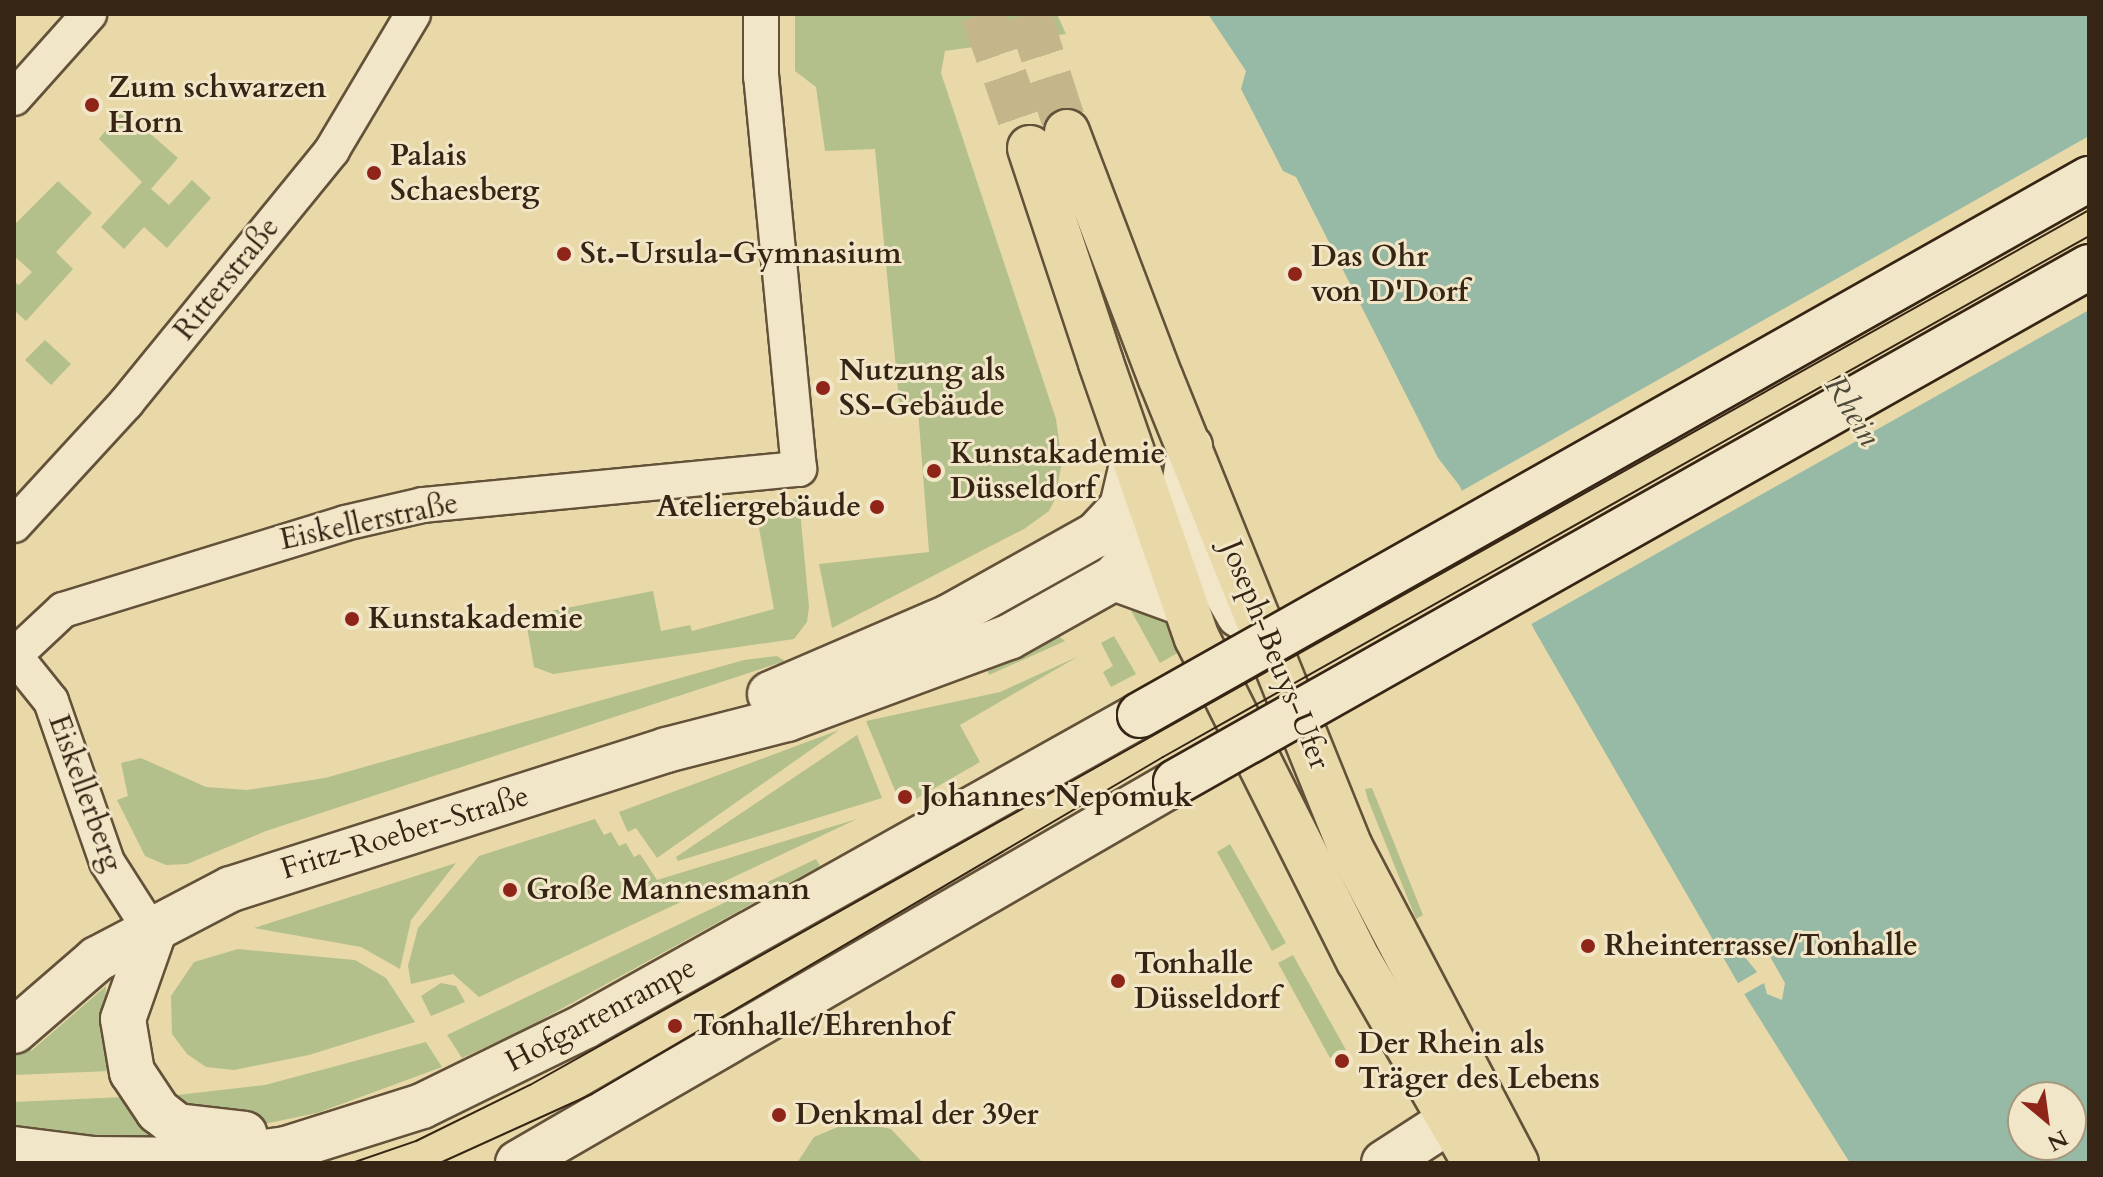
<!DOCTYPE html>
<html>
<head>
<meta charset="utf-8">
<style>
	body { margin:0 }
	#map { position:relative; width:2103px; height:1177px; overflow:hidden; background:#e9d9a9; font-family:Cardo,serif }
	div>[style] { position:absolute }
	.green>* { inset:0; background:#b3c08b }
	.water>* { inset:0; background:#97baa7 }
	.pier>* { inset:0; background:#e9d9a9 }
	.highway-tunnel>* { height:44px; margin-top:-22px; transform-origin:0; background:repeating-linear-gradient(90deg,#c5b58b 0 44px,transparent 0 66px) }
	.roads { filter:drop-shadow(2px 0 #635139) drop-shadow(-2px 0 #635139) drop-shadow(0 2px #635139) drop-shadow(0 -2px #635139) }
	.street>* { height:34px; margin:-17px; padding:0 17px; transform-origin:17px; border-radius:17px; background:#f1e6c7 }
	.secondary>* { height:44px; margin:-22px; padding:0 22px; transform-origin:22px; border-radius:22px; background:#f1e6c7 }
	.primary>* { height:44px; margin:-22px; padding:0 22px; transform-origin:22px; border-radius:22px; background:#e9d9a9 }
	.highway>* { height:44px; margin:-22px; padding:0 22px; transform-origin:22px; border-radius:22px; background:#e9d9a9 }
	.tram>* { height:2px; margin:-1px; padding:0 1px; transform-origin:1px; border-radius:1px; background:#362414 }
	.bridges { filter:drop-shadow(2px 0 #362414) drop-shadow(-2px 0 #362414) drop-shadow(0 2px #362414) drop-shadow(0 -2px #362414) }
	.secondary-bridge>* { height:44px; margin:-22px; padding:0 22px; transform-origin:22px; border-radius:22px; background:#f1e6c7 }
	.dots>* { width:22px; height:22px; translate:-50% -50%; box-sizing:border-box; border:4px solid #f1e6c7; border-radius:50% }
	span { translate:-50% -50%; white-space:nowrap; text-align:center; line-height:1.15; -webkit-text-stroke:6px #f1e6c7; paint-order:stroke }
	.poi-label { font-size:30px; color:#362414; font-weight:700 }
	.left { translate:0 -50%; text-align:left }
	.right { translate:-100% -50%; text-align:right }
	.street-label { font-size:30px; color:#362414 }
	.water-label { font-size:32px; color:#4e4a39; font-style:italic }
	.frame { position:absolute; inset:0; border:16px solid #362414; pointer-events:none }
	.north { position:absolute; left:2007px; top:1081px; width:80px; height:80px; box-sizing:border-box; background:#f1e6c7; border:2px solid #a6987f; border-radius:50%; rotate:151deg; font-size:22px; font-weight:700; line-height:32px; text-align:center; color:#362414 }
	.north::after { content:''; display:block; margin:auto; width:28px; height:36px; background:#8f2418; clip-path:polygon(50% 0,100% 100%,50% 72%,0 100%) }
</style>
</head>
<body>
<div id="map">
	<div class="green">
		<div style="clip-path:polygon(795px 14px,1057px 14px,1066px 34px,945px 51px,941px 73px,1056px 419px,1062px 462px,1055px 499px,1049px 511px,1024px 529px,832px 628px,819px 564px,929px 552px,918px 410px,900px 411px,875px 149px,825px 151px,816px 87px,795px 71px)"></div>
		<div style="clip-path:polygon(122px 109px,178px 158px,151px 189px,169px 205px,192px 180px,211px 198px,167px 248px,144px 227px,124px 249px,101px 227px,142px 182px,99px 139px)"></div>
		<div style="clip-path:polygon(58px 181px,92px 213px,56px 252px,73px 269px,26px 321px,14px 310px,14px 282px,19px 285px,32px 272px,14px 256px,14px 225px)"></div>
		<div style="clip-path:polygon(45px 340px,71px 364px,51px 385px,25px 360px)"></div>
		<div style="clip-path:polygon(799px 499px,809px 607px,807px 622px,794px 639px,553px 674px,534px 667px,525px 616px,653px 591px,661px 631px,690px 625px,692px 631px,774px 609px,754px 501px)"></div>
		<div style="clip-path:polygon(1124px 598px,1162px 613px,1181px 651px,1160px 663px)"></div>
		<div style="clip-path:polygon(1056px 634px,1065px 641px,989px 675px,987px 669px)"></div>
		<div style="clip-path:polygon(1114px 636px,1136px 674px,1111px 687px,1103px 672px,1113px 666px,1101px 643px)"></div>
		<div style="clip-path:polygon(777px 656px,785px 661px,266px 831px,187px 864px,166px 865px,145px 856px,117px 800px,128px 796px,121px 763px,141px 758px,206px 787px,247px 790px,325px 778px,744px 660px)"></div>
		<div style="clip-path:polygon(1079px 656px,960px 725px,980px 762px,914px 800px,906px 788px,896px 793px,866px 721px,1000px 692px)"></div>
		<div style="clip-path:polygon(839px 730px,657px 858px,636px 828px,628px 832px,625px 826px,619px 812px)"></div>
		<div style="clip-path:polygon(857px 735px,882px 798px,678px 861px,676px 857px)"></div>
		<div style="clip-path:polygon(1372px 788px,1423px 915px,1416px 919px,1368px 800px,1365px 789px)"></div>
		<div style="clip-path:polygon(595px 819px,604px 835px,611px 832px,619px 846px,626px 843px,634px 857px,640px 854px,657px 880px,857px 819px,479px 997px,453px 974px,411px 984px,408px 966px,418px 928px,479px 856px)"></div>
		<div style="clip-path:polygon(1230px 844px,1286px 943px,1272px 951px,1217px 852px)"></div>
		<div style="clip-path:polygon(816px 859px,820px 866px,523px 1030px,462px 1058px,447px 1035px)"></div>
		<div style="clip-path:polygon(456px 863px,411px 920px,400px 969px,361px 947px,254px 928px)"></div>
		<div style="clip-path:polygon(238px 949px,355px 960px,386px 978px,415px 1022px,309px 1055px,234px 1070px,206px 1067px,187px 1054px,172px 1034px,171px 996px,194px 962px)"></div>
		<div style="clip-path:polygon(1293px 955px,1346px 1050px,1330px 1058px,1278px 963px)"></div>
		<div style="clip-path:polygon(441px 983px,456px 986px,465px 1002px,431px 1016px,421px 996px)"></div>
		<div style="clip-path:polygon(106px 986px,104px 1035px,111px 1071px,14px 1075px,14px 1043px,32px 1025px,31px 1051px)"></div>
		<div style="clip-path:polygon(426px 1042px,442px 1067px,317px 1113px,259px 1125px,218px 1125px,168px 1096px,265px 1085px)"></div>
		<div style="clip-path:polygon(123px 1097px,164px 1142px,14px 1132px,14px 1102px)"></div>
		<div style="clip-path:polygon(852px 1121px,891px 1129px,923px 1163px,797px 1163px,814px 1137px)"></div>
	</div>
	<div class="water">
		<div style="clip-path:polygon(evenodd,1208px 14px,2089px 14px,2089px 1163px,1850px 1163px,1746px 997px,1535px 631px,1459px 485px,1438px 458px,1296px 177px,1283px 171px,1241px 89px,1246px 71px,1208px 14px,2023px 1097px,2071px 1097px,2071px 1145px,2023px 1145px,2023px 1097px)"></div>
	</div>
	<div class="pier">
		<div style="clip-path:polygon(2089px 136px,2089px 310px,1528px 626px,1458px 493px)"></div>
		<div style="clip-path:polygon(1747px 940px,1764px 946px,1785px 983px,1782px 1000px,1767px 994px,1764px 983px,1741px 996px,1735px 985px,1757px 972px,1744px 956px)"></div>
	</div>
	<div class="highway-tunnel">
		<div style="left:983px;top:14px;width:142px;rotate:70.7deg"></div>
		<div style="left:1029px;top:14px;width:124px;rotate:72.1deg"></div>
	</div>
	<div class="roads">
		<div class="street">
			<div style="left:14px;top:98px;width:113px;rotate:-48.2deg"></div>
			<div style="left:14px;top:525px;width:166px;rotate:-47.4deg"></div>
			<div style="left:126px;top:403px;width:326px;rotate:-50.8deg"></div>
			<div style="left:332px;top:150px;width:158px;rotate:-59.2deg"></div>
			<div style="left:14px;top:655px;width:59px;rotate:51.2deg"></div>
			<div style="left:51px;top:701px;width:170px;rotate:70.8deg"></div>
			<div style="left:107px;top:862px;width:85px;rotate:57.4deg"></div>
			<div style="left:15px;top:655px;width:66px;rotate:-43.2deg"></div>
			<div style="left:63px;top:610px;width:295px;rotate:-17.1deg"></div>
			<div style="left:345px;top:523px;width:80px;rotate:-13deg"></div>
			<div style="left:423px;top:505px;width:378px;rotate:-5.5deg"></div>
			<div style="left:799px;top:469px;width:394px;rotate:-95.5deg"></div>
			<div style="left:761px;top:77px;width:63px;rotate:-90deg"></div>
		</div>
		<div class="secondary">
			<div style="left:1137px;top:525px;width:36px;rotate:9deg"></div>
			<div style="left:1173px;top:531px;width:35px;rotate:35deg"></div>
			<div style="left:1202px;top:551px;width:74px;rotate:60deg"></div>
			<div style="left:1114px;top:578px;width:76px;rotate:20.1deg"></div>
			<div style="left:770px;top:694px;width:195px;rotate:-23.3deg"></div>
			<div style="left:949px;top:617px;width:168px;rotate:-29.2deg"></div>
			<div style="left:1096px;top:535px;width:38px;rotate:-47deg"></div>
			<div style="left:1122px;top:507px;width:48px;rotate:-76.8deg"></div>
			<div style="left:153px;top:934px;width:90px;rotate:109.4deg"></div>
			<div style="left:123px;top:1019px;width:54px;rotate:80.4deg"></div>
			<div style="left:132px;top:1072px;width:47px;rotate:56.3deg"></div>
			<div style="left:158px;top:1111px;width:24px;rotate:38deg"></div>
			<div style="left:177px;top:1126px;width:68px;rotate:6.7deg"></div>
			<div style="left:14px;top:1031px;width:110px;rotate:-40.9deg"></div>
			<div style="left:97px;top:959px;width:151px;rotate:-27.6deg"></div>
			<div style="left:231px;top:889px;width:457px;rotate:-17.7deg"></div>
			<div style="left:666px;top:750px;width:125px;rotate:-14.4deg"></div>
			<div style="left:787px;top:719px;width:237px;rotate:-20.3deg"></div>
			<div style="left:1009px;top:637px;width:120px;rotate:-29.3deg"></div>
			<div style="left:1114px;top:578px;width:103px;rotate:-48.9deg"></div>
			<div style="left:1182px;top:500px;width:54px;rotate:-81.4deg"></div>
			<div style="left:14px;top:1149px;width:80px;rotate:7.2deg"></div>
			<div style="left:93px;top:1159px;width:111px;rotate:0.5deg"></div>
			<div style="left:204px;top:1160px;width:83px;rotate:-7.6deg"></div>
			<div style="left:286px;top:1149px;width:143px;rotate:-17.5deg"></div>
			<div style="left:422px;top:1106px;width:182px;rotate:-26.1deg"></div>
			<div style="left:585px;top:1026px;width:636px;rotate:-29.26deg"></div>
			<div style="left:518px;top:1163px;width:760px;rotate:-30.07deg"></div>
			<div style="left:1384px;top:1163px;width:105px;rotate:-32.9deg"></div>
			<div style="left:1472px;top:1106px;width:11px;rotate:-75deg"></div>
		</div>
		<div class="primary">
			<div style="left:1101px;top:363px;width:291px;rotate:70.8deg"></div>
			<div style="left:1197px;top:638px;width:361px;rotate:63.4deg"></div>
			<div style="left:1359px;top:961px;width:233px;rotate:60.1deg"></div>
			<div style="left:1161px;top:379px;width:505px;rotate:68.01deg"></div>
			<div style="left:1350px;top:847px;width:357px;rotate:62.3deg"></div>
		</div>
		<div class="highway">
			<div style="left:1067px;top:132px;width:264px;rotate:69.2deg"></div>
			<div style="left:1030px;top:148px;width:226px;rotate:71.7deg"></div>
		</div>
	</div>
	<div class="tram">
		<div style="left:352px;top:1163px;width:68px;rotate:-19deg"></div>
		<div style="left:416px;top:1141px;width:127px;rotate:-26.2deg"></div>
		<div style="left:530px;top:1085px;width:1788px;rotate:-29.3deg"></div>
		<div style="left:440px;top:1163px;width:167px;rotate:-24.4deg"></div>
		<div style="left:592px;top:1094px;width:663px;rotate:-30.55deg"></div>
		<div style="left:1163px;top:757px;width:1063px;rotate:-29.36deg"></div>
	</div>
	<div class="bridges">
		<div class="secondary-bridge">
			<div style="left:1140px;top:715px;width:1090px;rotate:-29.46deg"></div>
			<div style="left:1176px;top:782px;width:1048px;rotate:-29.43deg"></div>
		</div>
	</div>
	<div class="dots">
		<div style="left:92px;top:105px;background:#8f2418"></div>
		<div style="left:374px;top:173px;background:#8f2418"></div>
		<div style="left:564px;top:254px;background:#8f2418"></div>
		<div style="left:1295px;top:274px;background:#8f2418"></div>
		<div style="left:823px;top:388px;background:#8f2418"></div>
		<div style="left:934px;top:471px;background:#8f2418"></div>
		<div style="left:877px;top:507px;background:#8f2418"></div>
		<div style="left:352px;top:619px;background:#8f2418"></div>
		<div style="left:905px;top:797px;background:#8f2418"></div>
		<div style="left:510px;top:890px;background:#8f2418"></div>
		<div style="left:1588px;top:946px;background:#8f2418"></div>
		<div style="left:1118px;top:981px;background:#8f2418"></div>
		<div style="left:675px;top:1026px;background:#8f2418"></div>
		<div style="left:1342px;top:1061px;background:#8f2418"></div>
		<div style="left:779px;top:1115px;background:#8f2418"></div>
	</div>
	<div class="poi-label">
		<span class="left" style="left:108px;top:105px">Zum schwarzen<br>Horn</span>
		<span class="left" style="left:390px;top:173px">Palais<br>Schaesberg</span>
		<span class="left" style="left:580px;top:254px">St.-Ursula-Gymnasium</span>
		<span class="left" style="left:1311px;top:274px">Das Ohr<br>von D'Dorf</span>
		<span class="left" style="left:839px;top:388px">Nutzung als<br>SS-Gebäude</span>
		<span class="left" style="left:950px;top:471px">Kunstakademie<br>Düsseldorf</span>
		<span class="right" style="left:861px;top:507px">Ateliergebäude</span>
		<span class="left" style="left:368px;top:619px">Kunstakademie</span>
		<span class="left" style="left:921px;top:797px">Johannes Nepomuk</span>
		<span class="left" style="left:526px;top:890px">Große Mannesmann</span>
		<span class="left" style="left:1604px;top:946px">Rheinterrasse/Tonhalle</span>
		<span class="left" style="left:1134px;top:981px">Tonhalle<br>Düsseldorf</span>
		<span class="left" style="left:693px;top:1026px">Tonhalle/Ehrenhof</span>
		<span class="left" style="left:1358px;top:1061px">Der Rhein als<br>Träger des Lebens</span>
		<span class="left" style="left:795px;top:1115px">Denkmal der 39er</span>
	</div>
	<div class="street-label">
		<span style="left:227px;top:279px;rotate:-51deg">Ritterstraße</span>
		<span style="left:369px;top:522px;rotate:-12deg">Eiskellerstraße</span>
		<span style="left:1275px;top:655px;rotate:68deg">Joseph-Beuys-Ufer</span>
		<span style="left:85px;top:793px;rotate:70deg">Eiskellerberg</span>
		<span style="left:405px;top:833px;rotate:-17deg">Fritz-Roeber-Straße</span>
		<span style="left:601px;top:1015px;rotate:-28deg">Hofgartenrampe</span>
	</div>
	<div class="water-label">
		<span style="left:1852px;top:411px;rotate:58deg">Rhein</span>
	</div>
	<div class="frame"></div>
	<div class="north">N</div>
</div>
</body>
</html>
